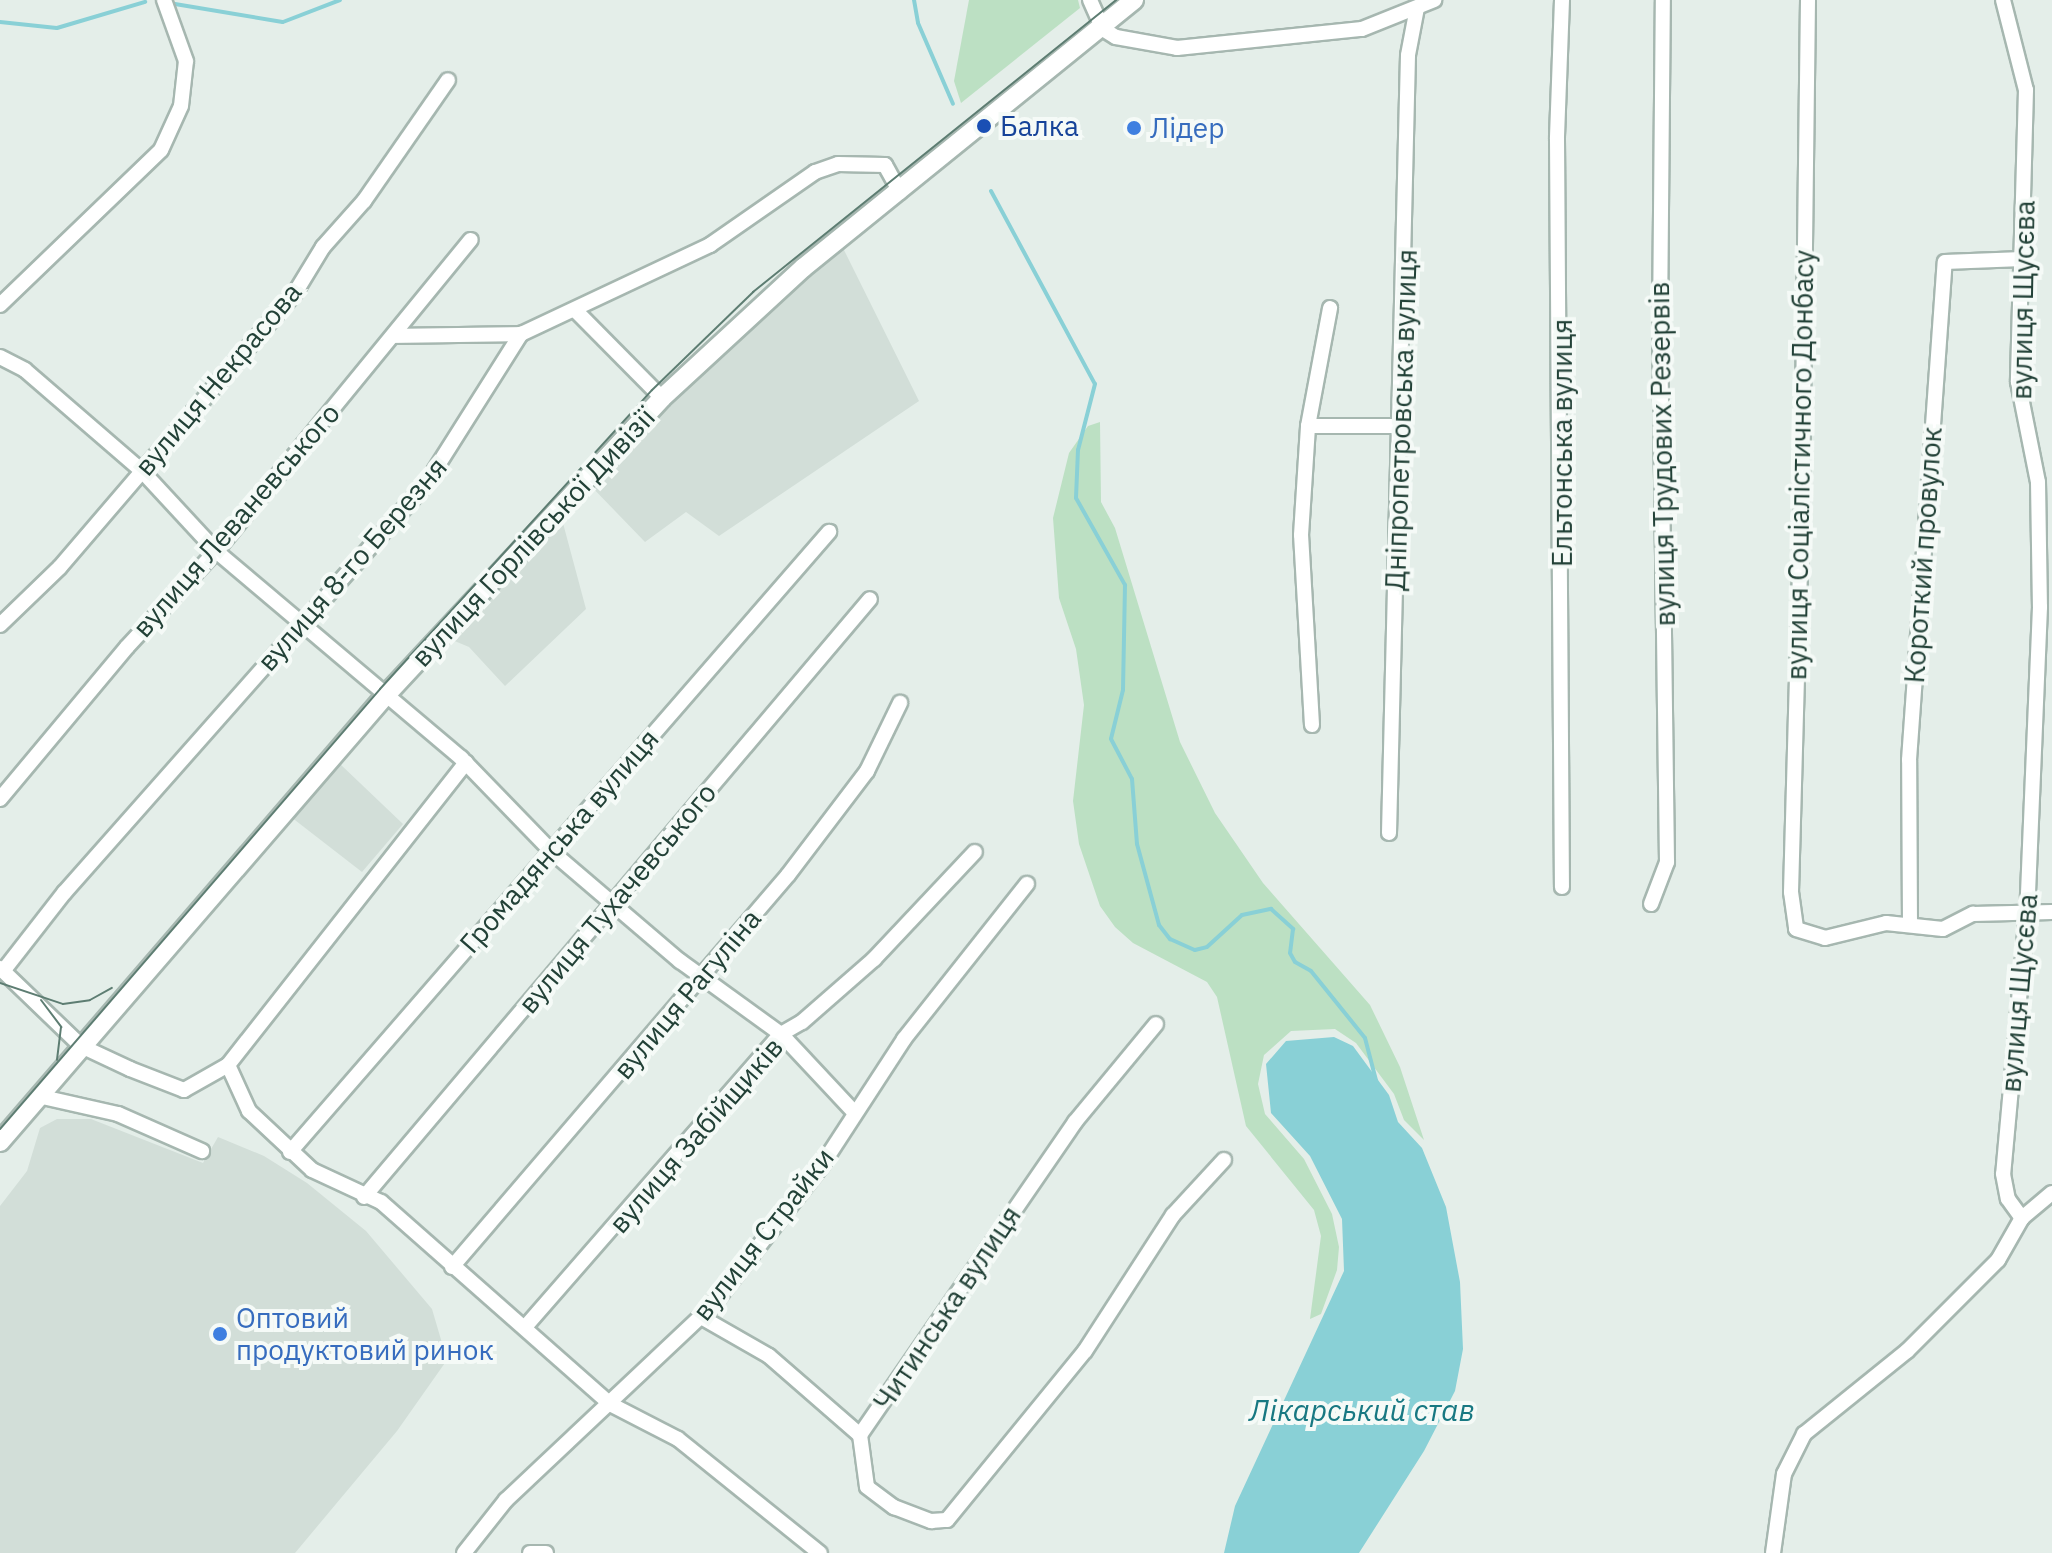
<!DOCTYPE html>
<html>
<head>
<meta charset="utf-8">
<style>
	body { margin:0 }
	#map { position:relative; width:2052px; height:1553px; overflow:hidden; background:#e4eee9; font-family:"IBM Plex Sans",sans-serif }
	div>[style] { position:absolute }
	.built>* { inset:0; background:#d2ded8 }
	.green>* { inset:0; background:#bce0c3 }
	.water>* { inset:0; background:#89d0d6 }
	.stream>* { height:4px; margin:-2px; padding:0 2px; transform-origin:2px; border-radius:2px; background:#89d0d6 }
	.roads { filter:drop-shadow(2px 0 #a6b7b0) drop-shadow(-2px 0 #a6b7b0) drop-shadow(0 2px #a6b7b0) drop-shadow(0 -2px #a6b7b0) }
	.street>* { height:14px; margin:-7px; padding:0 7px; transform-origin:7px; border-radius:7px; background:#fff }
	.secondary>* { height:18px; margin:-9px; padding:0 9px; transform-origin:9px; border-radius:9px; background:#fff }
	.tram>* { height:2px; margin:-1px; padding:0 1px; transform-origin:1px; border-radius:1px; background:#5d7d72 }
	.dots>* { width:22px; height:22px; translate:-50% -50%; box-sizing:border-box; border:4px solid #f5faf7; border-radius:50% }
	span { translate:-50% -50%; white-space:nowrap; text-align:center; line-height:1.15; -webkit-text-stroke:8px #f5faf7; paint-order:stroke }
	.transit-label { font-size:28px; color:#164399 }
	.left { translate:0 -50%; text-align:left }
	.shop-label { font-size:28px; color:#366cbe }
	.street-label { font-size:28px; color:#224137 }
	.water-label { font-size:30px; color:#187882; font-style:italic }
</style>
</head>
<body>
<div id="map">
	<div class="built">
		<div style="clip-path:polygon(843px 248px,919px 401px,719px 536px,686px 512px,645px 542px,587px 482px,725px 347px)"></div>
		<div style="clip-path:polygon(560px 512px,586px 609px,505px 686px,469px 647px,445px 637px)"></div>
		<div style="clip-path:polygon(339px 763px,403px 824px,362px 872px,291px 817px)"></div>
		<div style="clip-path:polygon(57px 1119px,91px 1119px,203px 1163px,218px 1137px,264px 1156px,307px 1183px,366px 1231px,432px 1309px,447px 1360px,397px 1431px,295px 1553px,0 1553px,0 1206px,27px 1171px,40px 1128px)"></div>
	</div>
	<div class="green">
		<div style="clip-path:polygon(969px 0,1078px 0,1080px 8px,961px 103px,954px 81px)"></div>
		<div style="clip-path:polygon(1100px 422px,1101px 502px,1115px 528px,1180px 742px,1215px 813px,1263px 883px,1370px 1005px,1400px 1067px,1424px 1140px,1404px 1120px,1394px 1094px,1356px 1043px,1335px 1029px,1291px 1031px,1264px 1055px,1258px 1084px,1265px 1114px,1304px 1159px,1332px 1214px,1339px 1247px,1337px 1270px,1321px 1314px,1310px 1319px,1321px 1236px,1314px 1210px,1246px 1126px,1217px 997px,1207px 982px,1133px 943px,1115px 927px,1100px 906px,1079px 844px,1073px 801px,1084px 705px,1076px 649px,1059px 598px,1053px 518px,1069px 453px,1088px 426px)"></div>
	</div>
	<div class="water">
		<div style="clip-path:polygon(1334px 1037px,1353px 1046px,1389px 1095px,1398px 1122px,1422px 1148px,1446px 1207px,1460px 1282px,1463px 1349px,1455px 1391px,1424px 1451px,1359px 1553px,1224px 1553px,1235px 1506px,1344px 1271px,1342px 1219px,1310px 1156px,1271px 1113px,1266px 1064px,1286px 1041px)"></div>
	</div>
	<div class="stream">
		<div style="left:914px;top:0;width:23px;rotate:80deg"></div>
		<div style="left:918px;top:23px;width:88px;rotate:66.6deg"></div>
		<div style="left:175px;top:4px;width:109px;rotate:9.5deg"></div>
		<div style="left:283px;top:22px;width:61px;rotate:-21.1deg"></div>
		<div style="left:0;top:22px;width:57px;rotate:6deg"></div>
		<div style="left:57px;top:28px;width:92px;rotate:-16.5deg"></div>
		<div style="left:991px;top:191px;width:219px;rotate:61.7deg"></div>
		<div style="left:1095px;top:384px;width:68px;rotate:104.4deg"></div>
		<div style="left:1078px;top:450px;width:48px;rotate:92.4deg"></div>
		<div style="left:1076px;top:498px;width:100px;rotate:60.6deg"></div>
		<div style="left:1125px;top:585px;width:105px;rotate:91.1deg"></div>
		<div style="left:1123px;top:690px;width:50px;rotate:103.8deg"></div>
		<div style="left:1111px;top:739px;width:45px;rotate:62.3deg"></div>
		<div style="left:1132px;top:779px;width:65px;rotate:85.6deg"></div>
		<div style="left:1137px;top:844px;width:84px;rotate:74.8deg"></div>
		<div style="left:1159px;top:925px;width:18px;rotate:52deg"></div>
		<div style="left:1170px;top:939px;width:27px;rotate:24deg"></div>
		<div style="left:1195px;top:950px;width:12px;rotate:-14deg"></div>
		<div style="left:1207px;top:947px;width:47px;rotate:-42.4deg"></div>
		<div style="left:1242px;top:915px;width:30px;rotate:-12deg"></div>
		<div style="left:1271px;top:909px;width:30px;rotate:42deg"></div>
		<div style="left:1293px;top:929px;width:24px;rotate:97deg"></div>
		<div style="left:1290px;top:953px;width:10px;rotate:61deg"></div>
		<div style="left:1295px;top:962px;width:18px;rotate:29deg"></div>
		<div style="left:1311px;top:971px;width:86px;rotate:51.1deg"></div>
		<div style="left:1365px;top:1038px;width:48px;rotate:75.4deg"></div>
	</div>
	<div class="roads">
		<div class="street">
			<div style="left:1090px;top:0;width:32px;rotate:66deg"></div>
			<div style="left:1103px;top:29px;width:15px;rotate:32deg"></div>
			<div style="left:1116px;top:37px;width:62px;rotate:10.2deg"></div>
			<div style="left:1177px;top:48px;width:186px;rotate:-5.9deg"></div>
			<div style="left:1362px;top:29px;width:78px;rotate:-21.9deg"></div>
			<div style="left:1562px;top:0;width:139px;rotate:92.1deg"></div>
			<div style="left:1557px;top:139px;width:748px;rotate:89.62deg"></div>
			<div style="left:1808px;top:0;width:498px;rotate:90.7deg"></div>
			<div style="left:1802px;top:498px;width:394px;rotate:91.6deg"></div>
			<div style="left:1791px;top:892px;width:37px;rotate:82deg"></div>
			<div style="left:1796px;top:929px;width:30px;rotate:17deg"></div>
			<div style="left:1825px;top:938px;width:63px;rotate:-13.8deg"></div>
			<div style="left:1886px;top:923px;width:57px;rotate:6deg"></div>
			<div style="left:1943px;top:929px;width:34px;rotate:-27deg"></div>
			<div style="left:1973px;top:914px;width:79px;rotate:-1.5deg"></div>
			<div style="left:2003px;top:0;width:93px;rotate:75.7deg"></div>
			<div style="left:2026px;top:90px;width:292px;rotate:91.6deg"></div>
			<div style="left:2018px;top:382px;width:102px;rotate:78.7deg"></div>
			<div style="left:2038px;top:482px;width:125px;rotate:89.1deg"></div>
			<div style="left:2040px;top:607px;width:305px;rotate:92.4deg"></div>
			<div style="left:2027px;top:912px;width:263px;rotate:95.2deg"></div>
			<div style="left:2003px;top:1174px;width:25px;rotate:79deg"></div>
			<div style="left:2008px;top:1199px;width:24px;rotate:54deg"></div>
			<div style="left:0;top:305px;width:223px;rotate:-43.9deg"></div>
			<div style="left:161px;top:150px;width:48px;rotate:-65.6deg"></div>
			<div style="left:181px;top:106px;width:45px;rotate:-83.7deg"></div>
			<div style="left:186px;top:61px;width:65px;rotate:-109.8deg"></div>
			<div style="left:575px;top:310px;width:124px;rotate:45.3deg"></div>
			<div style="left:396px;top:336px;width:125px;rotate:-0.9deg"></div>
			<div style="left:0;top:357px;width:28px;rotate:27deg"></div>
			<div style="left:25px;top:370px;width:153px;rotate:40.8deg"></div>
			<div style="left:141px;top:470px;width:110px;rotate:47.2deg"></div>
			<div style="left:216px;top:551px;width:321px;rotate:40.2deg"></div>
			<div style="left:461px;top:758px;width:129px;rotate:45.9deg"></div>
			<div style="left:551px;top:851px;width:170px;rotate:40.5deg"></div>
			<div style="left:680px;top:961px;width:125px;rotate:35.9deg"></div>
			<div style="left:781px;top:1034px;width:108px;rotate:46.9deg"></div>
			<div style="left:1308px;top:426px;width:93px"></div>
			<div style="left:0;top:625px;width:83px;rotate:-44deg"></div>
			<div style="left:60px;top:567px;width:361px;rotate:-49.4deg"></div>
			<div style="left:295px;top:293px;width:54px;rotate:-58.7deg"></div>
			<div style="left:323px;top:247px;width:62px;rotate:-48.3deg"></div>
			<div style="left:364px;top:201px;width:147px;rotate:-55.2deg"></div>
			<div style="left:1312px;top:725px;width:190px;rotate:-93.3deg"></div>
			<div style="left:1301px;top:535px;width:109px;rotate:-86.3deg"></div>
			<div style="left:1308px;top:426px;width:120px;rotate:-79.4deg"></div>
			<div style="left:0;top:799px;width:198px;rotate:-50.1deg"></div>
			<div style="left:127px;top:647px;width:131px;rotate:-47.2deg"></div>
			<div style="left:216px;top:551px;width:402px;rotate:-50.7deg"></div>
			<div style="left:1389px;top:833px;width:778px;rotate:-88.6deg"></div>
			<div style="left:1408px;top:55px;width:48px;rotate:-79.2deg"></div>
			<div style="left:1651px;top:904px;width:45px;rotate:-69.1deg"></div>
			<div style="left:1667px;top:862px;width:536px;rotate:-90.75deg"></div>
			<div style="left:1660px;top:326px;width:326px;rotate:-89.5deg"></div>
			<div style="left:1910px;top:925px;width:165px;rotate:-90.3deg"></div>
			<div style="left:1909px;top:760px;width:499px;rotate:-85.9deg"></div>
			<div style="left:1945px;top:262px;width:77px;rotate:-2.2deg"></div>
			<div style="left:0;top:968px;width:112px;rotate:43.9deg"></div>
			<div style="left:81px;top:1046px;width:54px;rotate:25.1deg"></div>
			<div style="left:130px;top:1069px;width:58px;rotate:21.3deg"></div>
			<div style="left:184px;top:1090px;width:51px;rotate:-29.6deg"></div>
			<div style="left:228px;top:1065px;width:51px;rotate:65.5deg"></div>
			<div style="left:249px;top:1111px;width:86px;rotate:43.1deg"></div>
			<div style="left:312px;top:1170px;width:76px;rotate:24.9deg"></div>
			<div style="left:381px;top:1202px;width:305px;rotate:41.4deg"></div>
			<div style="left:610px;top:1404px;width:76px;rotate:27.2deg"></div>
			<div style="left:678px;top:1439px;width:182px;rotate:38.8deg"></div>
			<div style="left:4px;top:970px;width:98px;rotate:-52.1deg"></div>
			<div style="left:64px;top:893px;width:546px;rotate:-48.49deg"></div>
			<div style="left:426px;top:484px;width:178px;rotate:-57.7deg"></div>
			<div style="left:521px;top:334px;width:209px;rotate:-25.2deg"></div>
			<div style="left:710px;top:245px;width:128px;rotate:-34.8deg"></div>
			<div style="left:815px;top:172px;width:24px;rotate:-19deg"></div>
			<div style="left:838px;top:164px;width:47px;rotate:1.2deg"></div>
			<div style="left:885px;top:165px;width:31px;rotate:61deg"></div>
			<div style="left:228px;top:1065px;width:385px;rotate:-51.8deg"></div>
			<div style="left:38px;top:1096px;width:82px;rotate:12.7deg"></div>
			<div style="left:118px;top:1114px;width:92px;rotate:23.8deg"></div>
			<div style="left:290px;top:1152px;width:822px;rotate:-49deg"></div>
			<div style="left:364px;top:1197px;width:783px;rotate:-49.76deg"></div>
			<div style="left:452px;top:1267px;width:516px;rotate:-49.4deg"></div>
			<div style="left:788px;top:875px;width:131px;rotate:-52.8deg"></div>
			<div style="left:867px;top:771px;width:76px;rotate:-64.1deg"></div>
			<div style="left:701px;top:1317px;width:78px;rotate:29.8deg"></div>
			<div style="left:769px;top:1356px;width:121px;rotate:41deg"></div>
			<div style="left:860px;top:1435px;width:380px;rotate:-55.5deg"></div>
			<div style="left:1075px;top:1122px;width:127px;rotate:-50.4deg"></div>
			<div style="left:526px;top:1326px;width:388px;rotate:-48.9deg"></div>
			<div style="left:781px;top:1034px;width:24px;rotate:-30deg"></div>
			<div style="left:802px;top:1022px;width:96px;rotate:-41.2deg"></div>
			<div style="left:874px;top:959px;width:147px;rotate:-46.7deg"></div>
			<div style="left:860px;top:1435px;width:52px;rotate:82.3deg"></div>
			<div style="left:867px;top:1487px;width:34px;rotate:37deg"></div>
			<div style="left:894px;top:1507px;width:40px;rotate:21deg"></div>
			<div style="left:931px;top:1521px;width:16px;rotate:-4deg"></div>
			<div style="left:947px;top:1520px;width:218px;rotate:-50.8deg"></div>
			<div style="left:1085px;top:1351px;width:162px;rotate:-57.1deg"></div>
			<div style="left:1173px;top:1215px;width:75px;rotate:-47.2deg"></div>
			<div style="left:464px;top:1553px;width:68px;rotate:-51.6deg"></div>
			<div style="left:506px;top:1500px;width:283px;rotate:-43.3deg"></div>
			<div style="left:712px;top:1306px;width:179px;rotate:-52deg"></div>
			<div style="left:822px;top:1165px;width:150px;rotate:-56.9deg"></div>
			<div style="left:904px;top:1039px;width:198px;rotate:-51.6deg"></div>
			<div style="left:530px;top:1553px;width:16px"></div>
			<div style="left:1773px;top:1553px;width:80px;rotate:-82.1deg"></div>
			<div style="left:1784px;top:1474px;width:45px;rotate:-63.4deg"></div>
			<div style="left:1804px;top:1434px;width:132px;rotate:-38.9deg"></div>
			<div style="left:1907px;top:1351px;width:129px;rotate:-45deg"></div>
			<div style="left:1998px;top:1260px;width:48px;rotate:-60.3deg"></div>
			<div style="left:2022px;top:1218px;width:39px;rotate:-40deg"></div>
		</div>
		<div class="secondary">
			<div style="left:0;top:1142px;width:591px;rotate:-49.19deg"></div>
			<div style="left:386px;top:695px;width:405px;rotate:-47.1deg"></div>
			<div style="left:662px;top:398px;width:192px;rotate:-42.7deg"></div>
			<div style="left:803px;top:268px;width:426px;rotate:-39deg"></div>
		</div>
	</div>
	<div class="tram">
		<div style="left:0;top:983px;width:66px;rotate:18.4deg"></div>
		<div style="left:63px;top:1004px;width:27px;rotate:-8deg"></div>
		<div style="left:90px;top:1000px;width:25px;rotate:-29deg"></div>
		<div style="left:41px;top:1000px;width:34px;rotate:53deg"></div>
		<div style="left:61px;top:1027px;width:33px;rotate:97deg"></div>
		<div style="left:0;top:1129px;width:581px;rotate:-49.18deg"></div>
		<div style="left:380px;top:689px;width:404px;rotate:-47.7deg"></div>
		<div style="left:652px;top:390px;width:141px;rotate:-44.1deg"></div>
		<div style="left:753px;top:292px;width:466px;rotate:-38.8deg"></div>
	</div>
	<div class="dots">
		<div style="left:984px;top:126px;background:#1a4fb4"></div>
		<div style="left:1134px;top:128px;background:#3f7fe0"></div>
		<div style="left:220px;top:1334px;background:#3f7fe0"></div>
	</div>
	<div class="transit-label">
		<span class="left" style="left:1000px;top:126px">Балка</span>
	</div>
	<div class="shop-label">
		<span class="left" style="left:1150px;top:128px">Лідер</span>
		<span class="left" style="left:236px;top:1334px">Оптовий<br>продуктовий ринок</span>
	</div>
	<div class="street-label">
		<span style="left:2023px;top:300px;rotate:-89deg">вулиця Щусєва</span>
		<span style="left:218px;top:379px;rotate:-50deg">вулиця Некрасова</span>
		<span style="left:1401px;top:420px;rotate:-88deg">Дніпропетровська вулиця</span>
		<span style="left:1562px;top:443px;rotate:-90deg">Ельтонська вулиця</span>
		<span style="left:1662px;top:454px;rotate:-91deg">вулиця Трудових Резервів</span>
		<span style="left:1800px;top:465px;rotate:-89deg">вулиця Соціалістичного Донбасу</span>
		<span style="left:236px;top:520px;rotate:-49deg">вулиця Леваневського</span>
		<span style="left:533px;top:537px;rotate:-47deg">вулиця Горлівської Дивізії</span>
		<span style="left:1923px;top:555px;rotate:-86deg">Короткий провулок</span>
		<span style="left:352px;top:564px;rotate:-49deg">вулиця 8-го Березня</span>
		<span style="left:559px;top:841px;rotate:-49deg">Громадянська вулиця</span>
		<span style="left:617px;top:898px;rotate:-50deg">вулиця Тухачевського</span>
		<span style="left:2019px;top:993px;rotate:-85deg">вулиця Щусєва</span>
		<span style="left:687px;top:994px;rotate:-50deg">вулиця Рагуліна</span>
		<span style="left:696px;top:1135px;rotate:-49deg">вулиця Забійщиків</span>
		<span style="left:763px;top:1234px;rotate:-52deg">вулиця Страйки</span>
		<span style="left:947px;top:1308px;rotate:-56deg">Читинська вулиця</span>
	</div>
	<div class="water-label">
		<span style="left:1362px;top:1410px">Лікарський став</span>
	</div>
</div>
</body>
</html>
